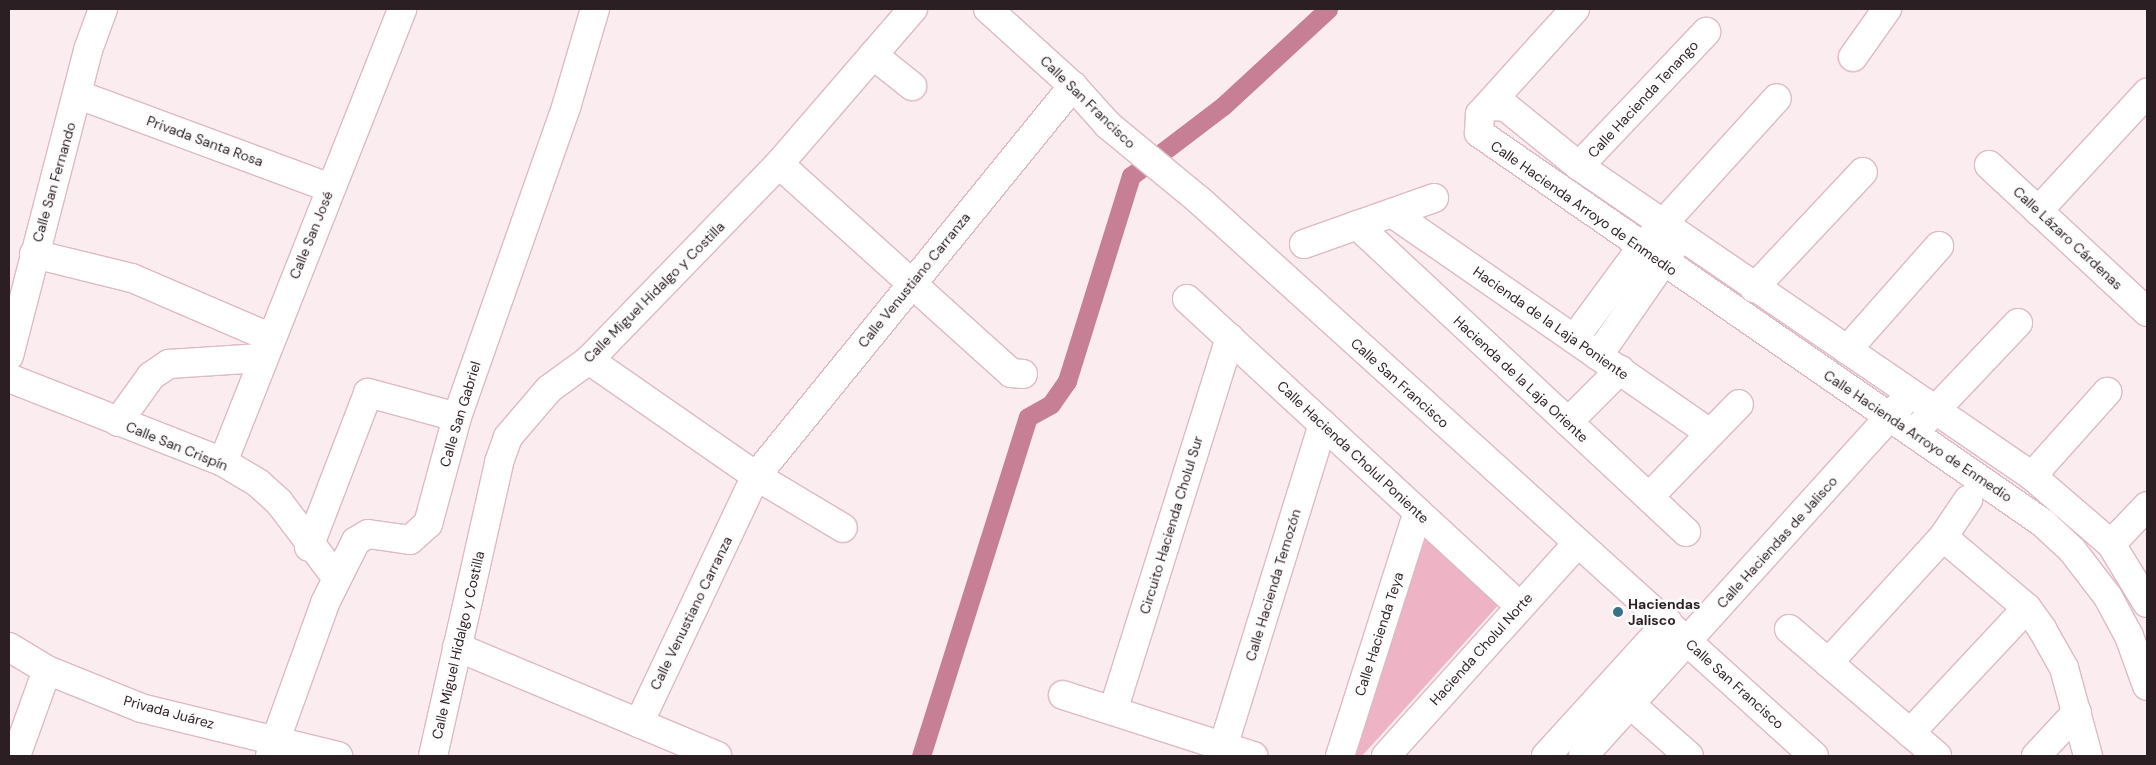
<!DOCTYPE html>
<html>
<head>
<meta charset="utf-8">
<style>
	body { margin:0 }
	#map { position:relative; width:2156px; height:765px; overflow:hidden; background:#fbecf0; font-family:"DM Sans",sans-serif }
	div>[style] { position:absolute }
	.green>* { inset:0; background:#eeb3c4 }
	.canal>* { height:19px; margin:-9.5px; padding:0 9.5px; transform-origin:9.5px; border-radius:9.5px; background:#c67f95 }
	.roads { filter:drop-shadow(1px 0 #ddbac4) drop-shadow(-1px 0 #ddbac4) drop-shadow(0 1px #ddbac4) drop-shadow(0 -1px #ddbac4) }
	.minor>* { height:28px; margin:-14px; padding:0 14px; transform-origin:14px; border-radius:14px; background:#fff }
	.dots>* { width:14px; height:14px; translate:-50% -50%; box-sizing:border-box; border:2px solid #fdfdfd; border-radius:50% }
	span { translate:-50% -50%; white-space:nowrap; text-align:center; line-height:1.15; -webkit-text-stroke:5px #fdfdfd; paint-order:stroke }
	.street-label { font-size:14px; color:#2c1f23 }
	.poi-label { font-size:14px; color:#2c1f23; font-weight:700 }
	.left { translate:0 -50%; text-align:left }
	.frame { position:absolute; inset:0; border:10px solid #2c1f23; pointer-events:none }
</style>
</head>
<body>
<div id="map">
	<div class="green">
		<div style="clip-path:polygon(1421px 531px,1502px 601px,1362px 756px,1347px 756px)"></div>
	</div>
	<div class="canal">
		<div style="left:921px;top:756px;width:355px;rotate:-72.5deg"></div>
		<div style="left:1028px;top:417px;width:26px;rotate:-29deg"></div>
		<div style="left:1051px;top:404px;width:28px;rotate:-55deg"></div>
		<div style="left:1067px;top:381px;width:215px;rotate:-72.7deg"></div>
		<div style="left:1131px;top:176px;width:116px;rotate:-37.3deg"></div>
		<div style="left:1223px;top:106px;width:143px;rotate:-42.7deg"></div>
	</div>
	<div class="roads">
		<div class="minor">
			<div style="left:988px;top:9px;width:115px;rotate:42.2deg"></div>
			<div style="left:1073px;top:86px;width:52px;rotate:48.1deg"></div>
			<div style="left:1108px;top:125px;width:118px;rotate:39.5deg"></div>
			<div style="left:1199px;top:200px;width:829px;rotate:42.12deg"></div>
			<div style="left:1575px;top:9px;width:142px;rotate:132.1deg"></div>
			<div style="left:1480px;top:114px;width:19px;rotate:93deg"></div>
			<div style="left:1479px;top:133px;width:686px;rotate:34.66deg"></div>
			<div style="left:2043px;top:523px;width:40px;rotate:43deg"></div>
			<div style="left:2072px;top:550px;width:59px;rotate:52.5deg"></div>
			<div style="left:2108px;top:597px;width:44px;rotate:61.7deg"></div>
			<div style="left:2129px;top:636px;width:53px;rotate:70.2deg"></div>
			<div style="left:873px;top:55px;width:50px;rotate:38.5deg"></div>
			<div style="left:1853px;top:57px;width:59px;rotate:-54.7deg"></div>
			<div style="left:79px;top:95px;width:268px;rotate:20.3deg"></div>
			<div style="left:1489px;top:106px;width:17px;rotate:3deg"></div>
			<div style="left:1506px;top:107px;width:94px;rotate:38.9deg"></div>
			<div style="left:1579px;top:166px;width:549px;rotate:34.38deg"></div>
			<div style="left:2032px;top:476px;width:104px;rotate:40.7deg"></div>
			<div style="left:2111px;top:544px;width:69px;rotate:58.6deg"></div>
			<div style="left:779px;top:164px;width:312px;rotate:42deg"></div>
			<div style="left:1011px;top:373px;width:12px;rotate:5deg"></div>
			<div style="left:1989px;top:165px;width:216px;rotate:42.9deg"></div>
			<div style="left:1579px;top:166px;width:185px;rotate:-46.5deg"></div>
			<div style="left:2038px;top:211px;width:161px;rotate:-47.3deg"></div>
			<div style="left:1392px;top:213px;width:387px;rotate:34.7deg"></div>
			<div style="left:1357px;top:225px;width:450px;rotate:43deg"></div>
			<div style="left:1304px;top:244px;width:138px;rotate:-19.5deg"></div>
			<div style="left:34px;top:254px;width:101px;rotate:13.8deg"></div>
			<div style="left:132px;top:278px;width:149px;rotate:23.3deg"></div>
			<div style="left:1754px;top:288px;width:159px;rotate:-46.8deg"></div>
			<div style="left:1187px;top:299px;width:453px;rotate:42.7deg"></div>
			<div style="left:1574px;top:339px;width:113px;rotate:-53.6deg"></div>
			<div style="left:1641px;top:248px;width:202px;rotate:-47.8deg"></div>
			<div style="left:1847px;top:350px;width:139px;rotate:-48.5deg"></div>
			<div style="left:9px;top:356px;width:316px;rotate:-75.5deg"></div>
			<div style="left:88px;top:50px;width:44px;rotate:-69.9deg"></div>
			<div style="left:1598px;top:356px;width:130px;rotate:-55.3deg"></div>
			<div style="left:589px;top:360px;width:203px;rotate:34.8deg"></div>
			<div style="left:756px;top:476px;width:101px;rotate:30.9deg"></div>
			<div style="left:9px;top:378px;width:230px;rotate:21.4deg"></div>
			<div style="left:223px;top:462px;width:41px;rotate:31deg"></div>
			<div style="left:258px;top:483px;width:28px;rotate:42deg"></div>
			<div style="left:279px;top:502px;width:94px;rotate:52.8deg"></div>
			<div style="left:118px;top:422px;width:57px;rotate:-54.3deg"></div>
			<div style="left:151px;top:376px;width:22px;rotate:-34deg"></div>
			<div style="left:169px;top:364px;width:92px;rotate:-3.7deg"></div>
			<div style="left:1568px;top:422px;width:74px;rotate:-45deg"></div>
			<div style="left:1923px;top:423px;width:138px;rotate:-46.5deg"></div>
			<div style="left:223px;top:462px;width:487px;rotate:-68.4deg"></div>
			<div style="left:2032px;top:476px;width:113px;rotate:-48.2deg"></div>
			<div style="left:1649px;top:497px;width:129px;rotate:-45.9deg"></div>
			<div style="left:1943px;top:537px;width:110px;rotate:40.2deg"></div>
			<div style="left:2027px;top:608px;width:26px;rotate:54deg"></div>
			<div style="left:2042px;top:629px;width:45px;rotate:60.6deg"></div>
			<div style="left:2064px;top:668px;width:91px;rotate:74.7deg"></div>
			<div style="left:2111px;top:544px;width:52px;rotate:-46.5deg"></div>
			<div style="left:309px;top:547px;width:165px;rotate:-69deg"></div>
			<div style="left:368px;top:393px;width:92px;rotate:15.1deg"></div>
			<div style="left:1789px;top:629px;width:195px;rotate:40.6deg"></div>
			<div style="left:9px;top:647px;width:44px;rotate:31.2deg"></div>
			<div style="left:47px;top:670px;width:101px;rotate:22deg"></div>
			<div style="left:141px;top:708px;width:203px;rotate:13.7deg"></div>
			<div style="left:457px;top:647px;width:282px;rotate:22.7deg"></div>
			<div style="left:1828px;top:663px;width:171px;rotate:-47.6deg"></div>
			<div style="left:1943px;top:537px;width:45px;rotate:-56deg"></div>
			<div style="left:1063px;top:695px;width:200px;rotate:17.8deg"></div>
			<div style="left:1629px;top:703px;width:80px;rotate:41.5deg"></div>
			<div style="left:1113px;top:711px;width:391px;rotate:-72.6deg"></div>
			<div style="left:639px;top:723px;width:273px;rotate:-64.7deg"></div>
			<div style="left:756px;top:476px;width:503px;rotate:-50.9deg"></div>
			<div style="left:1910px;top:733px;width:171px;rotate:-46.9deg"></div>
			<div style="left:1223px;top:747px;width:338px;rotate:-72.8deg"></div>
			<div style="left:16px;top:756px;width:91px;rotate:-70.2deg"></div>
			<div style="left:270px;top:756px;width:163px;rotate:-70.2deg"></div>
			<div style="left:325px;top:603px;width:69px;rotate:-63.4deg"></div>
			<div style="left:356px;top:541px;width:14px;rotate:-30deg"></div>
			<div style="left:368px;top:534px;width:42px;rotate:8.1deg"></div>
			<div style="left:410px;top:540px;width:24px;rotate:-42deg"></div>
			<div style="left:428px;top:524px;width:111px;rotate:-74.8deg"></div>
			<div style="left:457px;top:417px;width:332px;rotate:-70.6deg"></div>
			<div style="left:567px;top:104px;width:99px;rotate:-73.6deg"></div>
			<div style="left:433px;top:756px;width:301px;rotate:-77.3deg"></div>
			<div style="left:499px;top:462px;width:27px;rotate:-70deg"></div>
			<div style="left:508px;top:437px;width:63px;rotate:-49.5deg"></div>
			<div style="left:549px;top:389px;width:49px;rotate:-35.9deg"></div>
			<div style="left:589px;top:360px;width:273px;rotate:-45.9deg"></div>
			<div style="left:779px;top:164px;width:205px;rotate:-49.2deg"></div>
			<div style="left:1340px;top:756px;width:256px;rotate:-72.3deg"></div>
			<div style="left:1386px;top:756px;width:285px;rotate:-48deg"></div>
			<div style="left:1546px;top:756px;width:181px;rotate:-47.7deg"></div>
			<div style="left:1583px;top:756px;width:476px;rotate:-47.9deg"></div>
			<div style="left:2036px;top:756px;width:60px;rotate:-47deg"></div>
		</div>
	</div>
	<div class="dots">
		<div style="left:1618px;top:612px;background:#38738b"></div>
	</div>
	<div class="street-label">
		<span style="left:1643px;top:99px;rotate:-47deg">Calle Hacienda Tenango</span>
		<span style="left:1088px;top:102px;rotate:44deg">Calle San Francisco</span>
		<span style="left:205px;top:141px;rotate:20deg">Privada Santa Rosa</span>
		<span style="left:54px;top:182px;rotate:-74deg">Calle San Fernando</span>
		<span style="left:1584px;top:208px;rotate:35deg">Calle Hacienda Arroyo de Enmedio</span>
		<span style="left:311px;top:235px;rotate:-68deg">Calle San José</span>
		<span style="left:2068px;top:238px;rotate:43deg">Calle Lázaro Cárdenas</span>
		<span style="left:914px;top:280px;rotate:-51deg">Calle Venustiano Carranza</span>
		<span style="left:654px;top:292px;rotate:-45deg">Calle Miguel Hidalgo y Costilla</span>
		<span style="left:1551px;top:323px;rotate:35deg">Hacienda de la Laja Poniente</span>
		<span style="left:1521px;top:379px;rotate:43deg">Hacienda de la Laja Oriente</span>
		<span style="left:1400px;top:383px;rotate:42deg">Calle San Francisco</span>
		<span style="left:460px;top:414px;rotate:-73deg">Calle San Gabriel</span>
		<span style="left:1918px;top:436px;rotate:34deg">Calle Hacienda Arroyo de Enmedio</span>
		<span style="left:177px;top:446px;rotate:22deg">Calle San Crispín</span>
		<span style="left:1353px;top:452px;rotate:43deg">Calle Hacienda Cholul Poniente</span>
		<span style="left:1171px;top:525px;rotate:-73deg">Circuito Hacienda Cholul Sur</span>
		<span style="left:1777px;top:542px;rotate:-48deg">Calle Haciendas de Jalisco</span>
		<span style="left:1273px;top:585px;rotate:-73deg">Calle Hacienda Temozón</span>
		<span style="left:691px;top:613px;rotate:-64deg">Calle Venustiano Carranza</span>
		<span style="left:1379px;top:634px;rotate:-72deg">Calle Hacienda Teya</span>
		<span style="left:458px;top:645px;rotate:-77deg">Calle Miguel Hidalgo y Costilla</span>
		<span style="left:1481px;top:649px;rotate:-48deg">Hacienda Cholul Norte</span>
		<span style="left:1735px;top:684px;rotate:42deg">Calle San Francisco</span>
		<span style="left:169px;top:712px;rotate:15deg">Privada Juárez</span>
	</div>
	<div class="poi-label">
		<span class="left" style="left:1628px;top:612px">Haciendas<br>Jalisco</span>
	</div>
	<div class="frame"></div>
</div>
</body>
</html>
